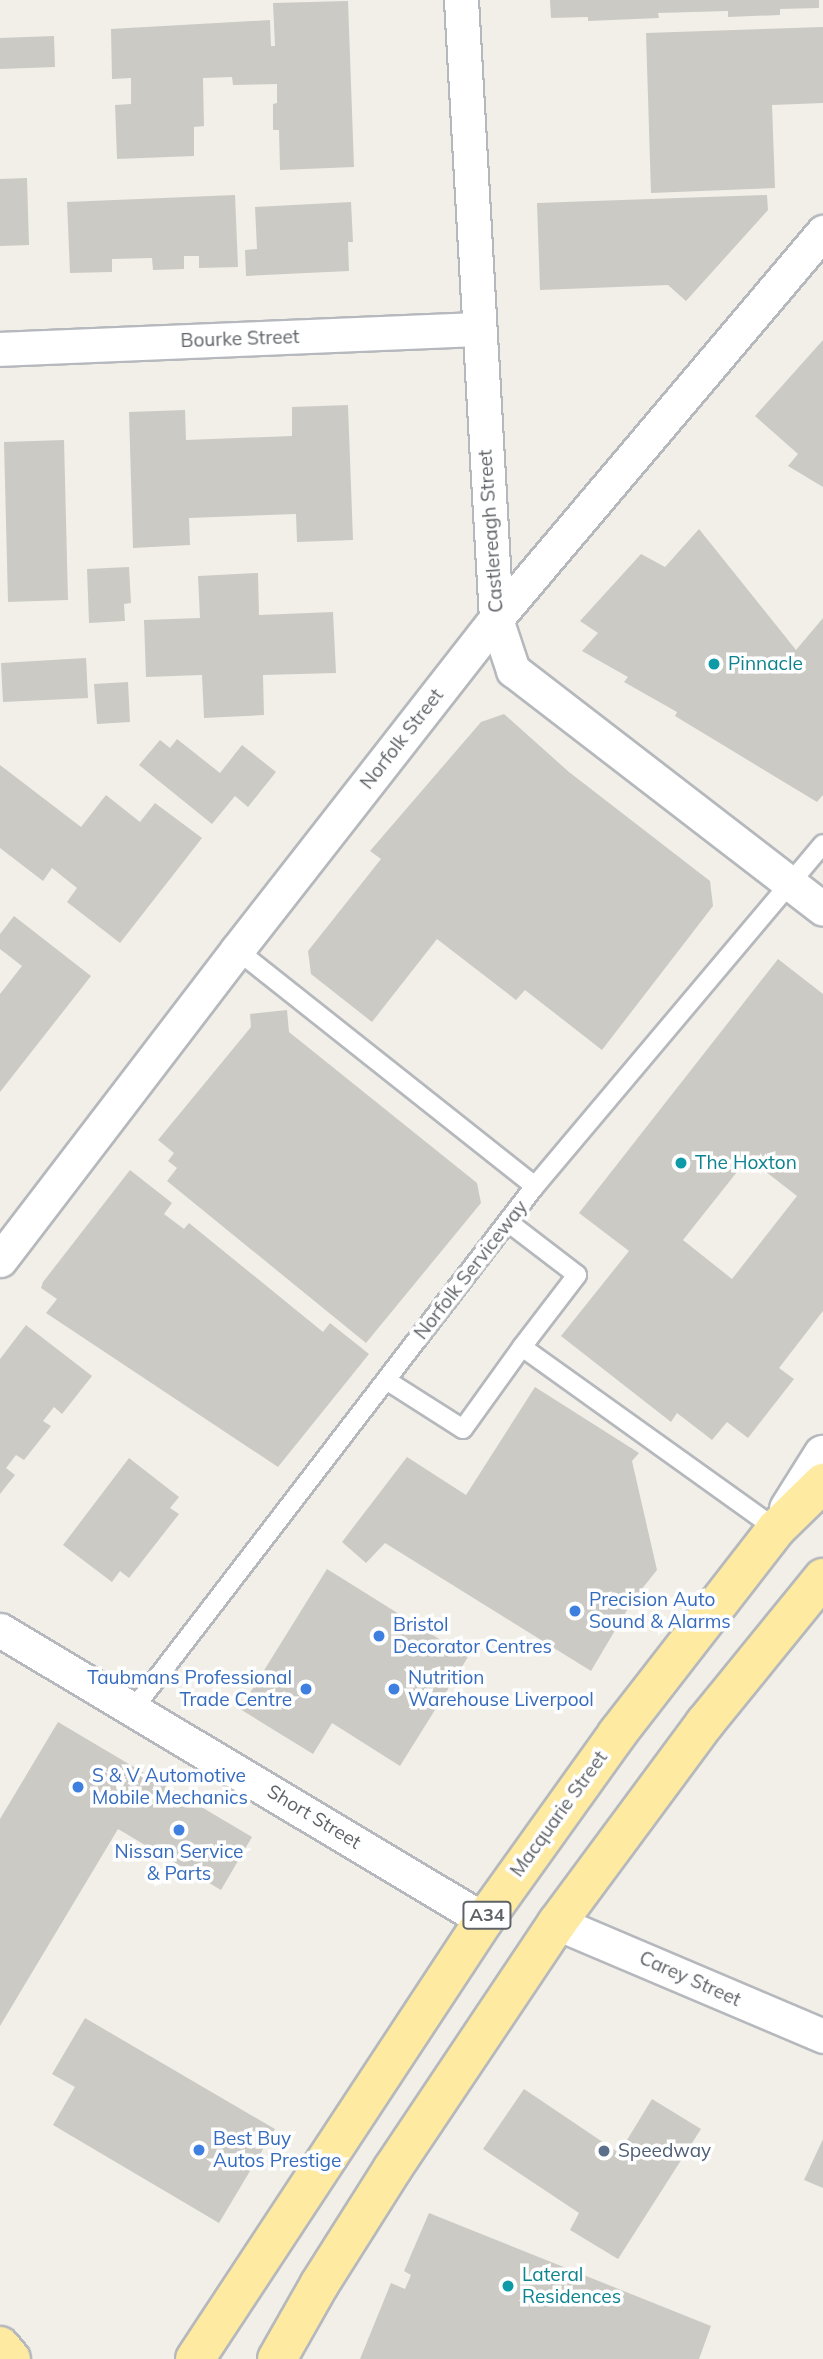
<!DOCTYPE html>
<html>
<head>
<meta charset="utf-8">
<style>
	body { margin:0 }
	#map { position:relative; width:823px; height:2359px; overflow:hidden; background:#f1efe8; font-family:Mulish,sans-serif }
	div>[style] { position:absolute }
	.building>* { inset:0; background:#cccac5 }
	.roads { filter:drop-shadow(2px 0 #b5b8bc) drop-shadow(-2px 0 #b5b8bc) drop-shadow(0 2px #b5b8bc) drop-shadow(0 -2px #b5b8bc) }
	.service>* { height:18px; margin:-9px; padding:0 9px; transform-origin:9px; border-radius:9px; background:#fff }
	.minor>* { height:33px; margin:-16.5px; padding:0 16.5px; transform-origin:16.5px; border-radius:16.5px; background:#fff }
	.tertiary>* { height:38px; margin:-19px; padding:0 19px; transform-origin:19px; border-radius:19px; background:#fff }
	.trunk>* { height:38px; margin:-19px; padding:0 19px; transform-origin:19px; border-radius:19px; background:#feeaa1 }
	.dots>* { width:19px; height:19px; translate:-50% -50%; box-sizing:border-box; border:4px solid #fff; border-radius:50% }
	span { translate:-50% -50%; white-space:nowrap; text-align:center; line-height:1.15; -webkit-text-stroke:7px #fff; paint-order:stroke }
	.shield-label span { padding:2px 5px; background:#fff; border:2px solid; border-radius:5px; -webkit-text-stroke-width:0 }
	.shield-label { font-size:18px; color:#5f6368; font-weight:700 }
	.street-label { font-size:19px; color:#5f6368 }
	.culture-label { font-size:19px; color:#0d838f }
	.left { translate:0 -50%; text-align:left }
	.shop-label { font-size:19px; color:#366cbe }
	.right { translate:-100% -50%; text-align:right }
	.service-label { font-size:19px; color:#4e5e75 }
</style>
</head>
<body>
<div id="map">
	<div class="building">
		<div style="clip-path:polygon(550px 0,819px 0,819px 8px,780px 9px,780px 15px,728px 17px,728px 11px,658px 13px,659px 18px,588px 21px,588px 17px,551px 18px)"></div>
		<div style="clip-path:polygon(348px 1px,354px 167px,280px 170px,279px 130px,273px 130px,273px 104px,277px 103px,277px 84px,233px 85px,232px 77px,203px 78px,204px 126px,194px 127px,194px 156px,117px 159px,115px 105px,131px 104px,131px 78px,112px 79px,111px 29px,270px 20px,271px 46px,275px 46px,273px 3px)"></div>
		<div style="clip-path:polygon(823px 27px,823px 103px,772px 105px,775px 188px,651px 193px,646px 33px)"></div>
		<div style="clip-path:polygon(54px 36px,55px 67px,0 69px,0 38px)"></div>
		<div style="clip-path:polygon(27px 178px,29px 245px,0 246px,0 179px)"></div>
		<div style="clip-path:polygon(235px 195px,238px 267px,199px 268px,199px 256px,184px 256px,184px 269px,153px 270px,152px 258px,112px 259px,112px 272px,70px 273px,67px 202px)"></div>
		<div style="clip-path:polygon(767px 195px,768px 210px,686px 301px,668px 285px,540px 290px,537px 203px)"></div>
		<div style="clip-path:polygon(351px 202px,353px 242px,348px 242px,349px 271px,246px 276px,245px 250px,257px 249px,255px 207px)"></div>
		<div style="clip-path:polygon(823px 340px,823px 487px,788px 466px,798px 454px,755px 416px)"></div>
		<div style="clip-path:polygon(348px 405px,353px 540px,297px 542px,296px 514px,189px 518px,190px 545px,133px 548px,129px 412px,185px 410px,186px 440px,292px 436px,292px 407px)"></div>
		<div style="clip-path:polygon(64px 440px,68px 600px,8px 602px,4px 442px)"></div>
		<div style="clip-path:polygon(699px 529px,796px 650px,823px 618px,823px 795px,817px 802px,675px 716px,677px 712px,624px 682px,628px 677px,582px 651px,598px 633px,580px 621px,641px 554px,665px 567px)"></div>
		<div style="clip-path:polygon(129px 567px,131px 603px,124px 604px,125px 621px,89px 623px,87px 569px)"></div>
		<div style="clip-path:polygon(258px 573px,259px 615px,333px 612px,336px 673px,263px 675px,264px 715px,204px 718px,202px 675px,146px 677px,144px 620px,200px 618px,198px 576px)"></div>
		<div style="clip-path:polygon(86px 658px,88px 698px,3px 702px,1px 663px)"></div>
		<div style="clip-path:polygon(128px 682px,130px 722px,97px 724px,94px 684px)"></div>
		<div style="clip-path:polygon(504px 714px,569px 772px,710px 881px,713px 906px,602px 1050px,525px 990px,516px 1000px,437px 939px,372px 1022px,311px 974px,308px 951px,381px 859px,370px 851px,481px 722px)"></div>
		<div style="clip-path:polygon(177px 739px,220px 773px,242px 745px,276px 772px,248px 807px,235px 796px,212px 824px,139px 765px,160px 740px,170px 748px)"></div>
		<div style="clip-path:polygon(0 765px,81px 827px,106px 795px,140px 822px,155px 803px,202px 838px,120px 943px,67px 902px,77px 888px,52px 868px,43px 881px,0 848px)"></div>
		<div style="clip-path:polygon(14px 916px,91px 976px,0 1092px,0 994px,22px 966px,0 949px,0 934px)"></div>
		<div style="clip-path:polygon(evenodd,778px 959px,823px 994px,823px 1311px,779px 1368px,794px 1379px,748px 1438px,727px 1422px,712px 1440px,677px 1413px,671px 1422px,561px 1336px,629px 1251px,579px 1213px,778px 959px,748px 1158px,797px 1196px,732px 1279px,683px 1240px,748px 1158px)"></div>
		<div style="clip-path:polygon(287px 1010px,289px 1032px,477px 1183px,481px 1203px,366px 1343px,167px 1181px,177px 1168px,168px 1161px,174px 1153px,158px 1140px,251px 1027px,250px 1014px)"></div>
		<div style="clip-path:polygon(130px 1170px,172px 1203px,164px 1214px,184px 1229px,189px 1223px,323px 1332px,330px 1323px,369px 1354px,278px 1467px,46px 1313px,57px 1299px,41px 1288px,43px 1282px)"></div>
		<div style="clip-path:polygon(26px 1325px,92px 1376px,62px 1414px,54px 1407px,43px 1421px,51px 1426px,24px 1460px,16px 1455px,6px 1468px,15px 1475px,0 1494px,0 1359px)"></div>
		<div style="clip-path:polygon(535px 1387px,639px 1453px,632px 1461px,657px 1570px,633px 1600px,591px 1671px,385px 1543px,366px 1563px,342px 1542px,407px 1457px,466px 1495px)"></div>
		<div style="clip-path:polygon(129px 1458px,179px 1497px,170px 1508px,179px 1514px,129px 1578px,120px 1571px,112px 1582px,63px 1545px)"></div>
		<div style="clip-path:polygon(327px 1569px,468px 1657px,400px 1766px,332px 1723px,313px 1754px,240px 1709px)"></div>
		<div style="clip-path:polygon(58px 1722px,252px 1837px,221px 1890px,118px 1829px,0 2026px,0 1819px)"></div>
		<div style="clip-path:polygon(85px 2018px,275px 2129px,219px 2223px,53px 2125px,75px 2087px,52px 2074px)"></div>
		<div style="clip-path:polygon(524px 2089px,619px 2153px,652px 2099px,701px 2129px,618px 2259px,570px 2230px,579px 2213px,483px 2149px)"></div>
		<div style="clip-path:polygon(823px 2139px,823px 2188px,804px 2180px)"></div>
		<div style="clip-path:polygon(429px 2213px,711px 2326px,699px 2359px,360px 2359px,391px 2283px,405px 2289px,411px 2275px,404px 2271px)"></div>
	</div>
	<div class="roads">
		<div class="service">
			<div style="left:237px;top:950px;width:380px;rotate:38.4deg"></div>
			<div style="left:508px;top:1222px;width:87px;rotate:37.5deg"></div>
			<div style="left:577px;top:1275px;width:91px;rotate:127.4deg"></div>
			<div style="left:386px;top:1380px;width:91px;rotate:32.5deg"></div>
			<div style="left:463px;top:1429px;width:101px;rotate:-54.3deg"></div>
			<div style="left:522px;top:1347px;width:312px;rotate:35.6deg"></div>
			<div style="left:134px;top:1708px;width:658px;rotate:-52.47deg"></div>
			<div style="left:535px;top:1186px;width:447px;rotate:-49.9deg"></div>
		</div>
		<div class="minor">
			<div style="left:461px;top:0;width:620px;rotate:86.76deg"></div>
			<div style="left:496px;top:619px;width:54px;rotate:71.6deg"></div>
			<div style="left:513px;top:670px;width:391px;rotate:37.6deg"></div>
			<div style="left:0;top:349px;width:479px;rotate:-2.4deg"></div>
			<div style="left:0;top:1260px;width:390px;rotate:-52.6deg"></div>
			<div style="left:237px;top:950px;width:420px;rotate:-52deg"></div>
			<div style="left:496px;top:619px;width:507px;rotate:-49.8deg"></div>
			<div style="left:0;top:1630px;width:564px;rotate:30.93deg"></div>
			<div style="left:557px;top:1923px;width:289px;rotate:23deg"></div>
		</div>
		<div class="tertiary">
			<div style="left:789px;top:1509px;width:64px;rotate:-57.8deg"></div>
		</div>
		<div class="trunk">
			<div style="left:0;top:2346px;width:17px;rotate:50deg"></div>
			<div style="left:195px;top:2359px;width:526px;rotate:-56.64deg"></div>
			<div style="left:484px;top:1920px;width:229px;rotate:-54.4deg"></div>
			<div style="left:617px;top:1734px;width:259px;rotate:-52.2deg"></div>
			<div style="left:776px;top:1529px;width:66px;rotate:-44.4deg"></div>
			<div style="left:277px;top:2359px;width:85px;rotate:-60.4deg"></div>
			<div style="left:319px;top:2285px;width:138px;rotate:-57.7deg"></div>
			<div style="left:393px;top:2168px;width:295px;rotate:-56.2deg"></div>
			<div style="left:557px;top:1923px;width:249px;rotate:-53.5deg"></div>
			<div style="left:705px;top:1723px;width:187px;rotate:-50.9deg"></div>
		</div>
	</div>
	<div class="dots">
		<div style="left:714px;top:664px;background:#0f9aa8"></div>
		<div style="left:681px;top:1163px;background:#0f9aa8"></div>
		<div style="left:575px;top:1611px;background:#3f7fe0"></div>
		<div style="left:379px;top:1636px;background:#3f7fe0"></div>
		<div style="left:306px;top:1689px;background:#3f7fe0"></div>
		<div style="left:394px;top:1689px;background:#3f7fe0"></div>
		<div style="left:78px;top:1787px;background:#3f7fe0"></div>
		<div style="left:179px;top:1830px;background:#3f7fe0"></div>
		<div style="left:199px;top:2150px;background:#3f7fe0"></div>
		<div style="left:604px;top:2151px;background:#5c6f8a"></div>
		<div style="left:508px;top:2286px;background:#0f9aa8"></div>
	</div>
	<div class="shield-label">
		<span style="left:487px;top:1915px">A34</span>
	</div>
	<div class="street-label">
		<span style="left:240px;top:339px;rotate:-2deg">Bourke Street</span>
		<span style="left:491px;top:531px;rotate:-94deg">Castlereagh Street</span>
		<span style="left:402px;top:739px;rotate:-52deg">Norfolk Street</span>
		<span style="left:471px;top:1270px;rotate:-52deg">Norfolk Serviceway</span>
		<span style="left:559px;top:1814px;rotate:-54deg">Macquarie Street</span>
		<span style="left:314px;top:1817px;rotate:31deg">Short Street</span>
		<span style="left:690px;top:1979px;rotate:24deg">Carey Street</span>
	</div>
	<div class="culture-label">
		<span class="left" style="left:728px;top:664px">Pinnacle</span>
		<span class="left" style="left:695px;top:1163px">The Hoxton</span>
		<span class="left" style="left:522px;top:2286px">Lateral<br>Residences</span>
	</div>
	<div class="shop-label">
		<span class="left" style="left:589px;top:1611px">Precision Auto<br>Sound &amp; Alarms</span>
		<span class="left" style="left:393px;top:1636px">Bristol<br>Decorator Centres</span>
		<span class="right" style="left:292px;top:1689px">Taubmans Professional<br>Trade Centre</span>
		<span class="left" style="left:408px;top:1689px">Nutrition<br>Warehouse Liverpool</span>
		<span class="left" style="left:92px;top:1787px">S &amp; V Automotive<br>Mobile Mechanics</span>
		<span style="left:179px;top:1863px">Nissan Service<br>&amp; Parts</span>
		<span class="left" style="left:213px;top:2150px">Best Buy<br>Autos Prestige</span>
	</div>
	<div class="service-label">
		<span class="left" style="left:618px;top:2151px">Speedway</span>
	</div>
</div>
</body>
</html>
